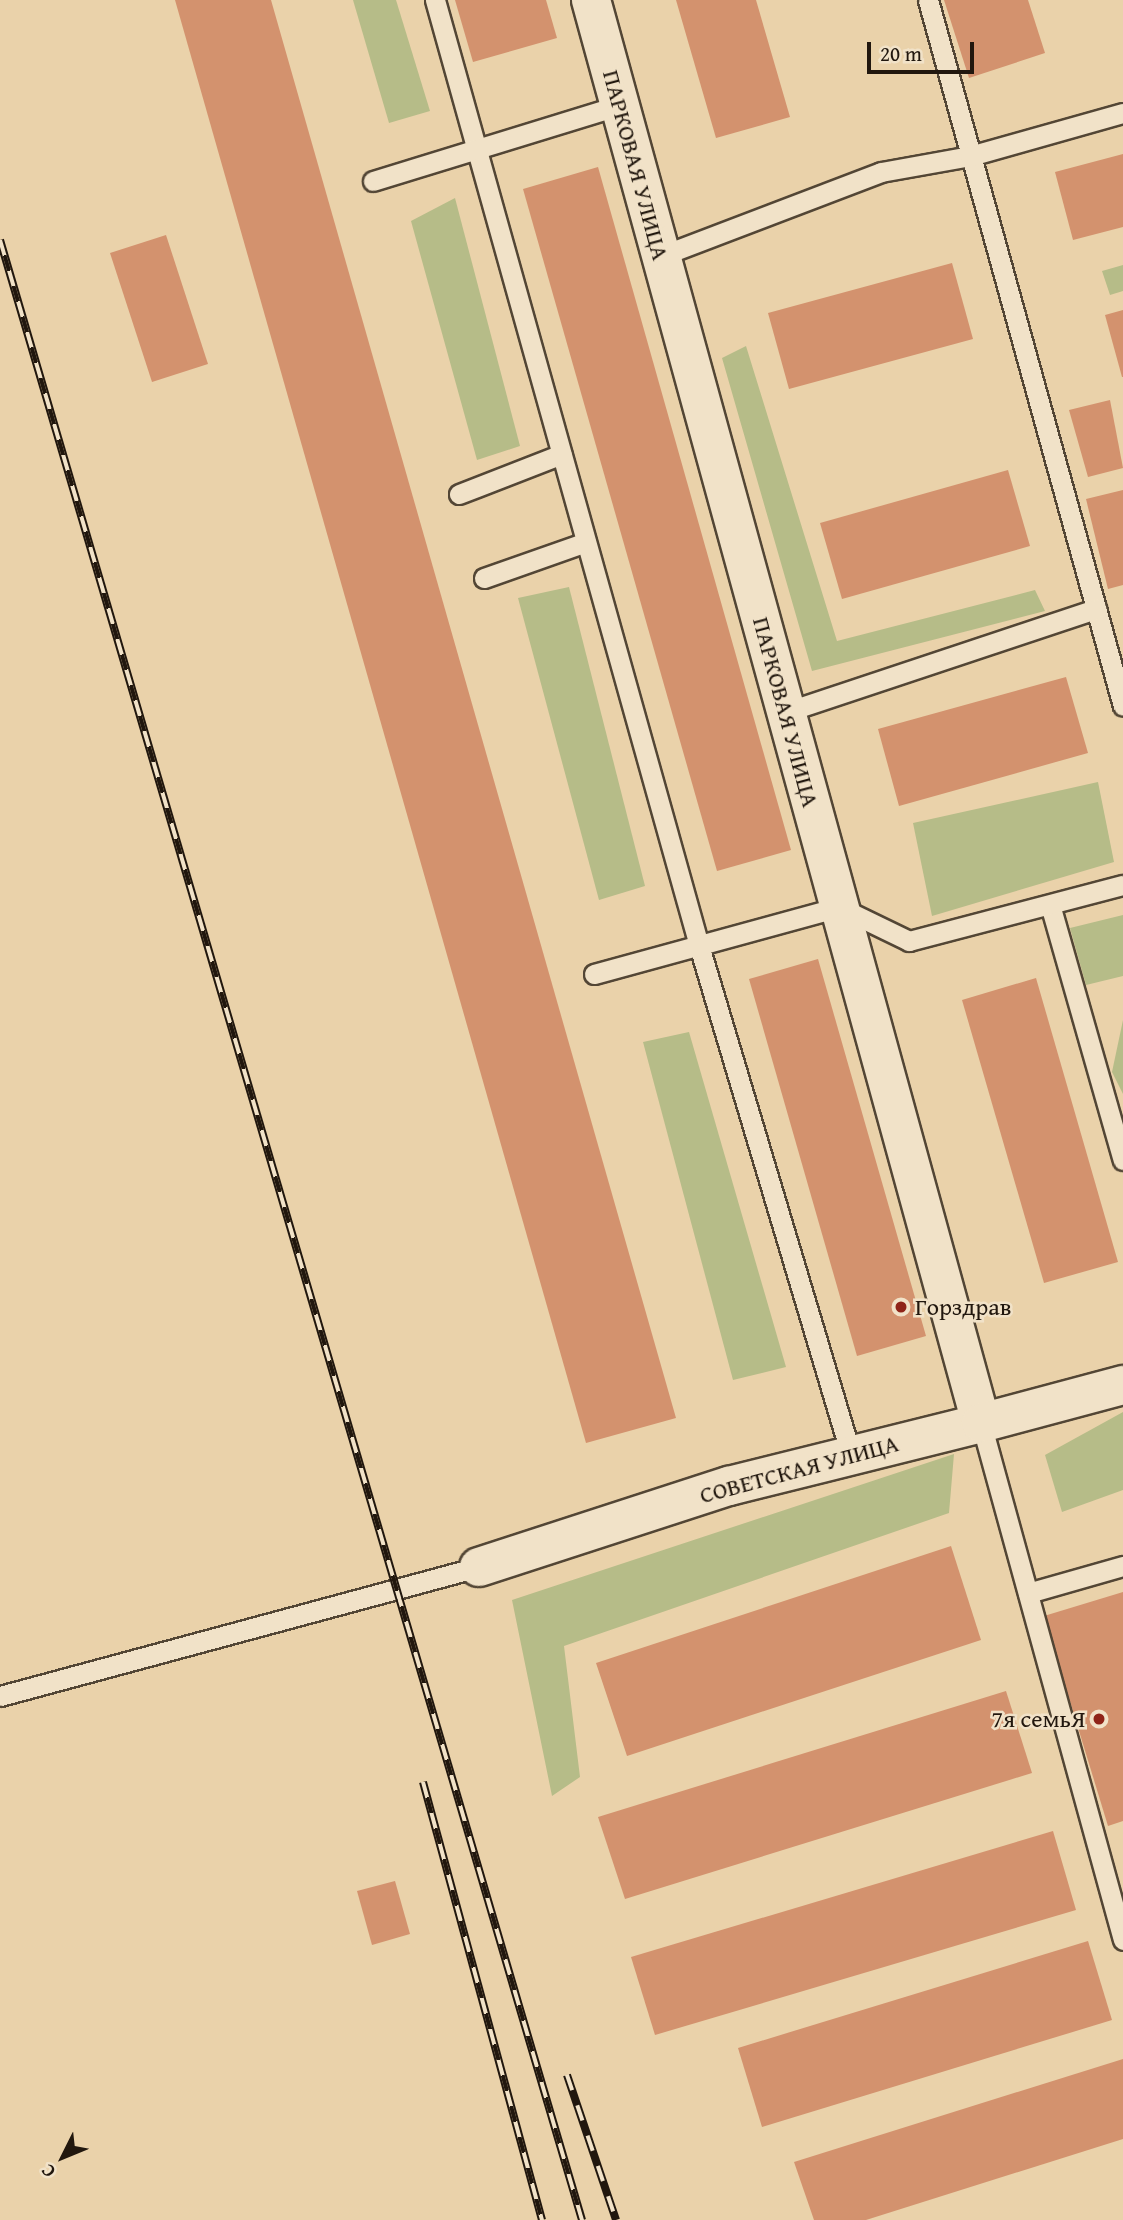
<!DOCTYPE html>
<html>
<head>
<meta charset="utf-8">
<style>
	body { margin:0 }
	#map { position:relative; width:1123px; height:2220px; overflow:hidden; background:#ead2aa; font-family:"Gentium Book Plus",serif }
	div>[style] { position:absolute }
	.green>* { inset:0; background:#b6bc88 }
	.building>* { inset:0; background:#d3926e }
	.roads { filter:drop-shadow(2px 0 #534635) drop-shadow(-2px 0 #534635) drop-shadow(0 2px #534635) drop-shadow(0 -2px #534635) }
	.lane>* { height:19px; margin:-9.5px; padding:0 9.5px; transform-origin:9.5px; border-radius:9.5px; background:#f1e2c8 }
	.street>* { height:38px; margin:-19px; padding:0 19px; transform-origin:19px; border-radius:19px; background:#f1e2c8 }
	.secondary>* { height:38px; margin:-19px; padding:0 19px; transform-origin:19px; border-radius:19px; background:#f1e2c8 }
	.rail>* { height:8px; margin-top:-4px; transform-origin:0; background:repeating-linear-gradient(90deg,#f1e2c8 0 16px,#21170e 0 32px); box-sizing:border-box; border-block:2px solid #21170e }
	.dots>* { width:19px; height:19px; translate:-50% -50%; box-sizing:border-box; border:4px solid #f1e2c8; border-radius:50% }
	span { translate:-50% -50%; white-space:nowrap; text-align:center; line-height:1.15; -webkit-text-stroke:5px #f1e2c8; paint-order:stroke }
	.street-label { font-size:24px; color:#21170e }
	.poi-label { font-size:24px; color:#21170e }
	.left { translate:0 -50%; text-align:left }
	.right { translate:-100% -50%; text-align:right }
	.north { position:absolute; left:28px; top:2122px; width:70px; height:70px; -webkit-text-stroke:5px #f1e2c8; paint-order:stroke; rotate:227deg; font-size:19px; font-weight:700; line-height:28px; text-align:center; color:#21170e }
	.north::after { content:''; display:block; margin:auto; width:24px; height:32px; background:#21170e; clip-path:polygon(50% 0,100% 100%,50% 72%,0 100%) }
	.scale { position:absolute; left:867px; top:42px; width:107px; height:32px; box-sizing:border-box; border:4px solid #21170e; border-top:0; padding-left:9px; font-size:21px; line-height:24px; white-space:nowrap; color:#21170e; -webkit-text-stroke:5px #f1e2c8; paint-order:stroke }
</style>
</head>
<body>
<div id="map">
	<div class="green">
		<div style="clip-path:polygon(353px 0,396px 0,430px 111px,389px 123px)"></div>
		<div style="clip-path:polygon(455px 198px,520px 446px,477px 460px,411px 221px)"></div>
		<div style="clip-path:polygon(1123px 265px,1123px 291px,1110px 295px,1102px 271px)"></div>
		<div style="clip-path:polygon(746px 346px,837px 641px,1035px 590px,1045px 611px,812px 671px,722px 358px)"></div>
		<div style="clip-path:polygon(569px 587px,645px 886px,599px 900px,518px 598px)"></div>
		<div style="clip-path:polygon(1098px 782px,1114px 862px,932px 916px,913px 823px)"></div>
		<div style="clip-path:polygon(1123px 915px,1123px 976px,1086px 985px,1070px 928px)"></div>
		<div style="clip-path:polygon(1123px 1020px,1123px 1094px,1112px 1072px)"></div>
		<div style="clip-path:polygon(689px 1032px,786px 1367px,733px 1380px,643px 1042px)"></div>
		<div style="clip-path:polygon(1123px 1412px,1123px 1490px,1062px 1512px,1045px 1455px)"></div>
		<div style="clip-path:polygon(954px 1454px,949px 1513px,564px 1646px,580px 1777px,552px 1796px,512px 1600px)"></div>
	</div>
	<div class="building">
		<div style="clip-path:polygon(175px 0,271px 0,676px 1418px,586px 1443px)"></div>
		<div style="clip-path:polygon(455px 0,546px 0,557px 38px,473px 62px)"></div>
		<div style="clip-path:polygon(676px 0,756px 0,790px 117px,716px 138px)"></div>
		<div style="clip-path:polygon(944px 0,1028px 0,1045px 53px,969px 78px)"></div>
		<div style="clip-path:polygon(1123px 154px,1123px 227px,1073px 240px,1055px 172px)"></div>
		<div style="clip-path:polygon(598px 167px,791px 850px,717px 871px,523px 189px)"></div>
		<div style="clip-path:polygon(166px 235px,208px 364px,152px 382px,110px 253px)"></div>
		<div style="clip-path:polygon(952px 263px,973px 339px,789px 389px,768px 313px)"></div>
		<div style="clip-path:polygon(1123px 310px,1123px 377px,1122px 377px,1105px 315px)"></div>
		<div style="clip-path:polygon(1110px 400px,1123px 468px,1088px 477px,1069px 410px)"></div>
		<div style="clip-path:polygon(1008px 470px,1030px 546px,842px 599px,820px 523px)"></div>
		<div style="clip-path:polygon(1123px 490px,1123px 585px,1108px 589px,1086px 499px)"></div>
		<div style="clip-path:polygon(1066px 677px,1088px 753px,899px 806px,878px 729px)"></div>
		<div style="clip-path:polygon(818px 959px,926px 1336px,857px 1356px,749px 979px)"></div>
		<div style="clip-path:polygon(1036px 978px,1118px 1262px,1044px 1283px,962px 1000px)"></div>
		<div style="clip-path:polygon(951px 1546px,981px 1640px,627px 1756px,596px 1663px)"></div>
		<div style="clip-path:polygon(1123px 1592px,1123px 1821px,1108px 1826px,1044px 1616px)"></div>
		<div style="clip-path:polygon(1006px 1691px,1032px 1773px,625px 1899px,598px 1817px)"></div>
		<div style="clip-path:polygon(1053px 1831px,1076px 1910px,655px 2035px,631px 1957px)"></div>
		<div style="clip-path:polygon(395px 1881px,410px 1934px,372px 1945px,357px 1891px)"></div>
		<div style="clip-path:polygon(1088px 1941px,1112px 2020px,762px 2127px,738px 2048px)"></div>
		<div style="clip-path:polygon(1123px 2059px,1123px 2139px,866px 2220px,814px 2220px,794px 2162px)"></div>
	</div>
	<div class="roads">
		<div class="lane">
			<div style="left:435px;top:0;width:985px;rotate:74.4deg"></div>
			<div style="left:700px;top:949px;width:528px;rotate:73.38deg"></div>
			<div style="left:928px;top:0;width:732px;rotate:74.56deg"></div>
			<div style="left:373px;top:181px;width:258px;rotate:-17.1deg"></div>
			<div style="left:661px;top:256px;width:235px;rotate:-20.9deg"></div>
			<div style="left:881px;top:172px;width:90px;rotate:-10.2deg"></div>
			<div style="left:970px;top:156px;width:159px;rotate:-15.7deg"></div>
			<div style="left:459px;top:494px;width:110px;rotate:-21.2deg"></div>
			<div style="left:484px;top:578px;width:108px;rotate:-19.4deg"></div>
			<div style="left:786px;top:712px;width:327px;rotate:-18.4deg"></div>
			<div style="left:1051px;top:908px;width:262px;rotate:74.1deg"></div>
			<div style="left:594px;top:974px;width:254px;rotate:-15.3deg"></div>
			<div style="left:839px;top:907px;width:78px;rotate:25.9deg"></div>
			<div style="left:909px;top:941px;width:221px;rotate:-14.7deg"></div>
			<div style="left:981px;top:1423px;width:536px;rotate:74.64deg"></div>
			<div style="left:1028px;top:1593px;width:99px;rotate:-15.9deg"></div>
			<div style="left:0;top:1696px;width:496px;rotate:-15.1deg"></div>
		</div>
		<div class="street">
			<div style="left:479px;top:1567px;width:263px;rotate:-18deg"></div>
			<div style="left:729px;top:1486px;width:260px;rotate:-14deg"></div>
		</div>
		<div class="secondary">
			<div style="left:591px;top:0;width:1475px;rotate:74.67deg"></div>
			<div style="left:981px;top:1423px;width:147px;rotate:-15deg"></div>
		</div>
	</div>
	<div class="rail">
		<div style="left:0;top:240px;width:2064px;rotate:73.62deg"></div>
		<div style="left:423px;top:1782px;width:454px;rotate:74.8deg"></div>
		<div style="left:567px;top:2075px;width:153px;rotate:71.3deg"></div>
	</div>
	<div class="dots">
		<div style="left:901px;top:1307px;background:#8f2418"></div>
		<div style="left:1099px;top:1719px;background:#8f2418"></div>
	</div>
	<div class="street-label">
		<span style="left:636px;top:165px;rotate:75deg">ПАРКОВАЯ УЛИЦА</span>
		<span style="left:786px;top:712px;rotate:75deg">ПАРКОВАЯ УЛИЦА</span>
		<span style="left:799px;top:1469px;rotate:-15deg">СОВЕТСКАЯ УЛИЦА</span>
	</div>
	<div class="poi-label">
		<span class="left" style="left:915px;top:1307px">Горздрав</span>
		<span class="right" style="left:1085px;top:1719px">7я семьЯ</span>
	</div>
	<div class="north">С</div>
	<div class="scale">20 m</div>
</div>
</body>
</html>
